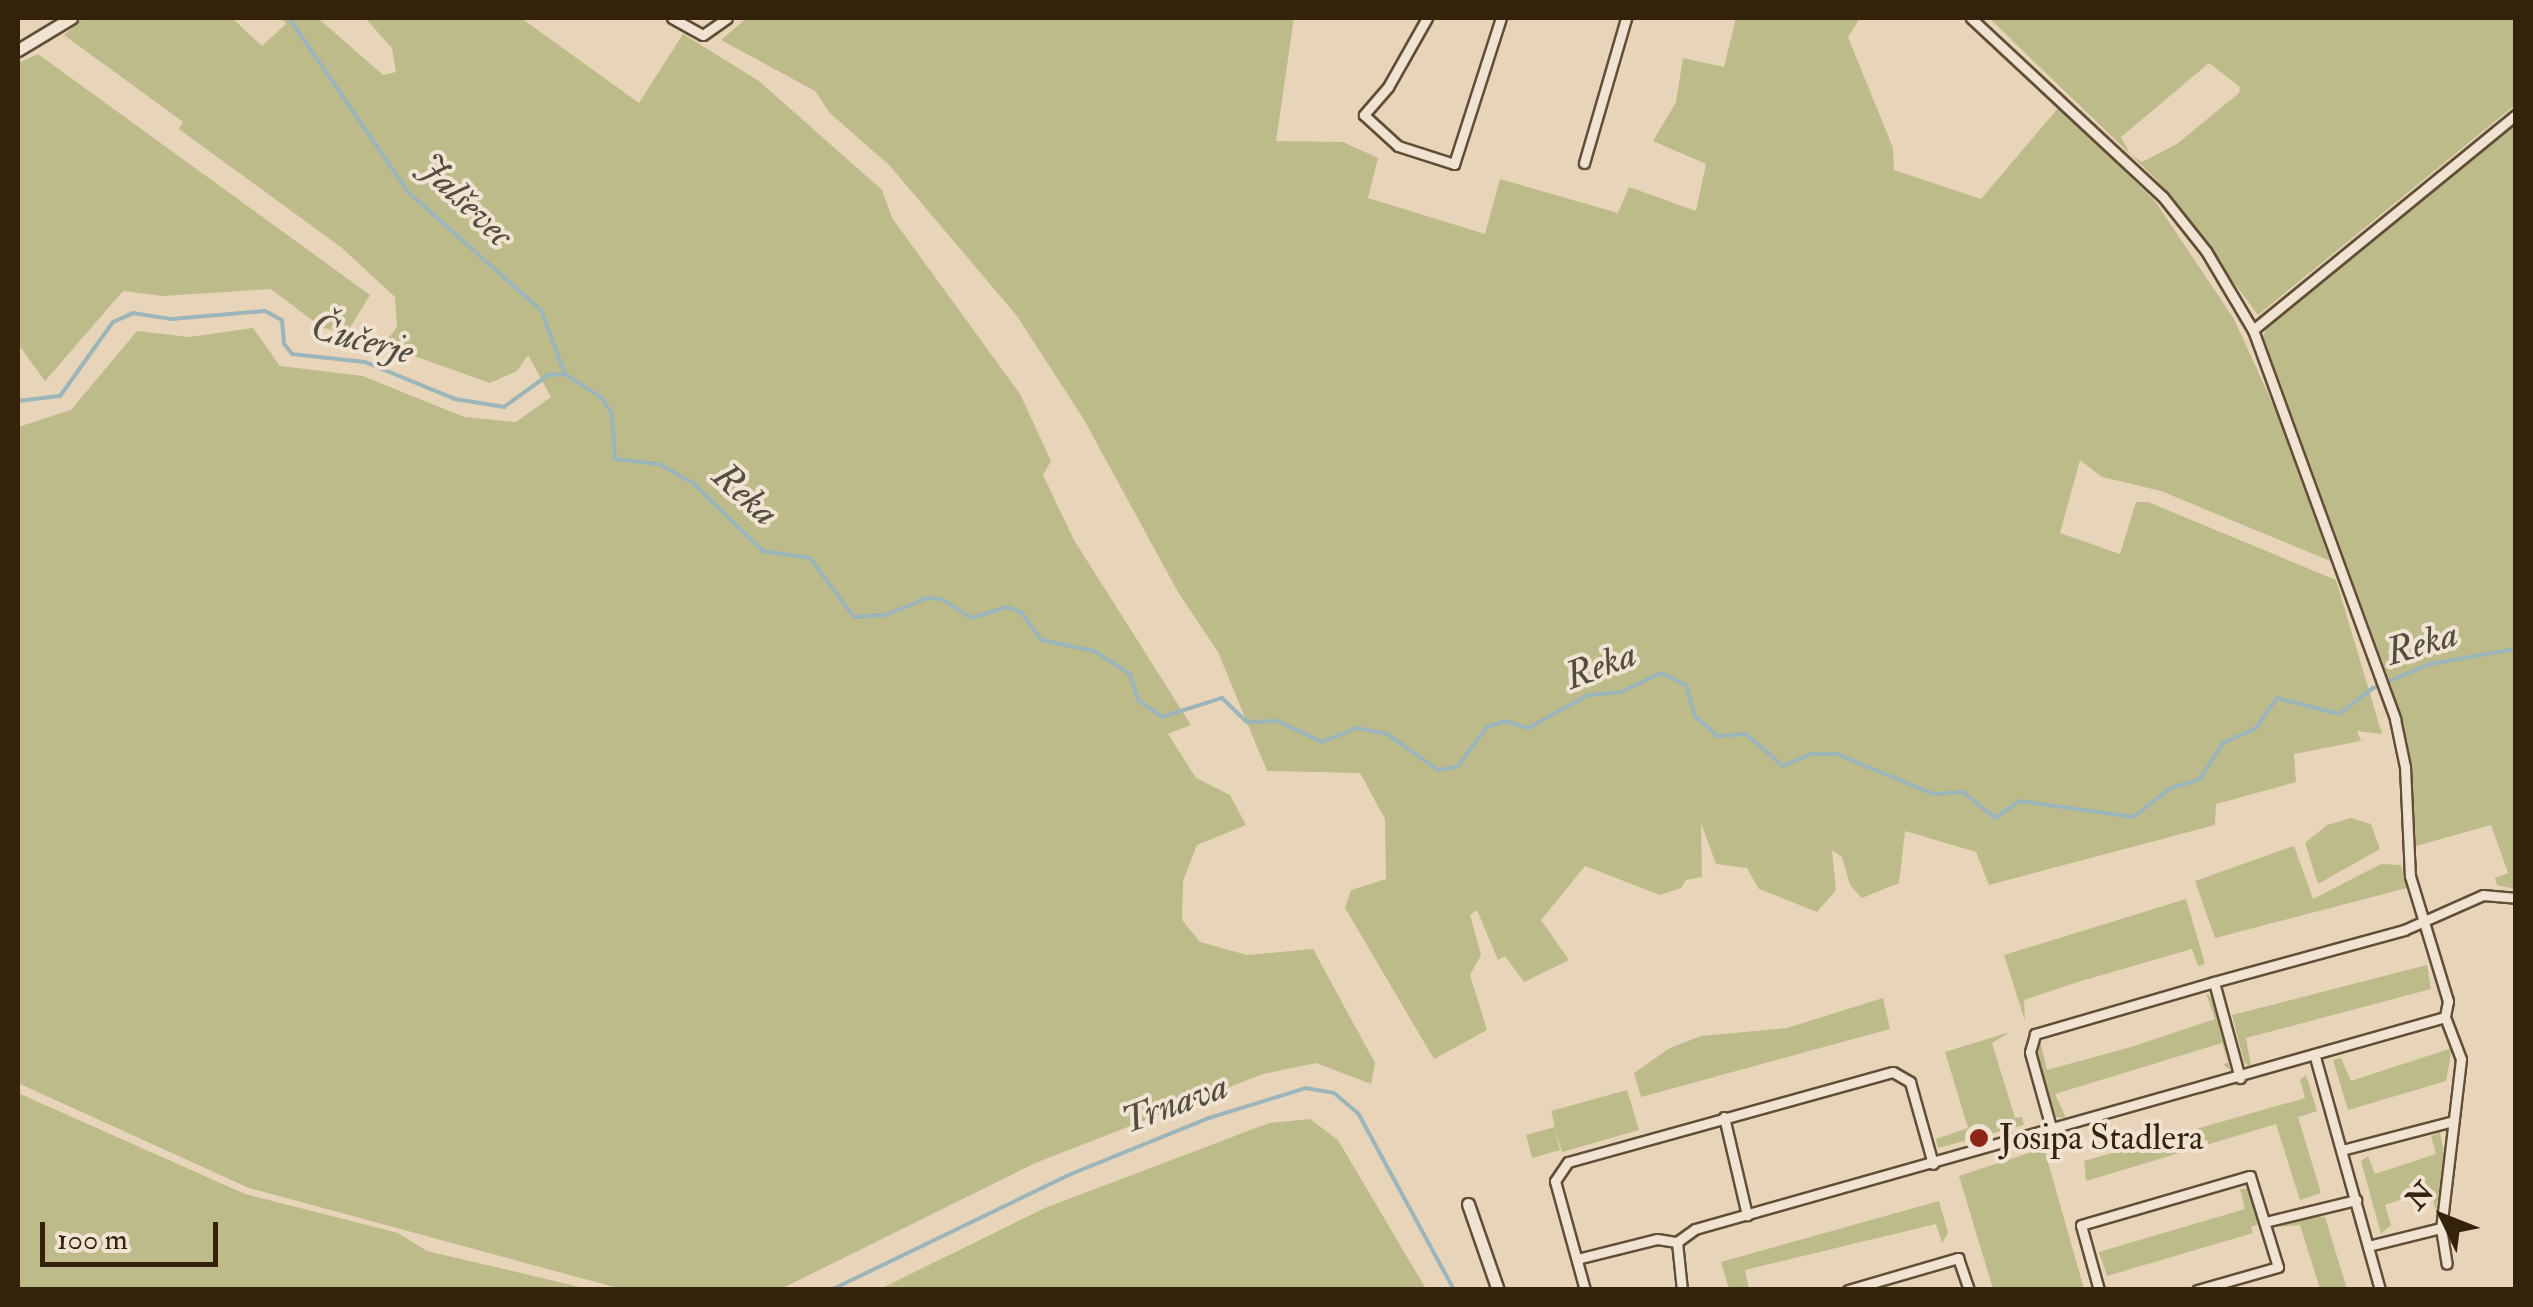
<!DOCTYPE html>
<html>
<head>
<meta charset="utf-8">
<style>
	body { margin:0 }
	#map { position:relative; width:2533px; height:1307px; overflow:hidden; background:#e8d4b8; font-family:"IM FELL Double Pica",serif }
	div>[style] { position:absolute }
	.green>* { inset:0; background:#bdbb8a }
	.stream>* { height:4px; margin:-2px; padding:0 2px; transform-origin:2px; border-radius:2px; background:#9cb5ba }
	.roads { filter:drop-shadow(2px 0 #614e36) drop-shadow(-2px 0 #614e36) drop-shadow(0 2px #614e36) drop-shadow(0 -2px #614e36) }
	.minor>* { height:9px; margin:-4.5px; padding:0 4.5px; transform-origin:4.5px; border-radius:4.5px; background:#f0e3d1 }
	.tertiary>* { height:11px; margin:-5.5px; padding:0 5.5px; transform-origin:5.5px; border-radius:5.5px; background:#f0e3d1 }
	.dots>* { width:28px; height:28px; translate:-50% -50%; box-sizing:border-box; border:5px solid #f0e3d1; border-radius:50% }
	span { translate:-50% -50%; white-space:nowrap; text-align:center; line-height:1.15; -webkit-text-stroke:8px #f0e3d1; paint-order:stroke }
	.poi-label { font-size:35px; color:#34220b }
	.left { translate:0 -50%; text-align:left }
	.water-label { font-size:38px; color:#534e40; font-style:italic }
	.frame { position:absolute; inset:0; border:20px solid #34220b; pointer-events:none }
	.north { position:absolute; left:2393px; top:1167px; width:100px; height:100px; -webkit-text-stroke:8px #f0e3d1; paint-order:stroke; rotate:313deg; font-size:28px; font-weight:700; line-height:40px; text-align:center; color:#34220b }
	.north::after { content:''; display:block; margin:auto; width:35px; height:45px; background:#34220b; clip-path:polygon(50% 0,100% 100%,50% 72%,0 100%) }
	.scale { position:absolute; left:40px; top:1222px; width:178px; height:45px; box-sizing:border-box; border:5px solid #34220b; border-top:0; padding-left:12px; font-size:30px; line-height:35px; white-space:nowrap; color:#34220b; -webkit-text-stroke:8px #f0e3d1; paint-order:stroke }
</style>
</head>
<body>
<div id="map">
	<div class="green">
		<div style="clip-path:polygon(84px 18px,232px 18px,262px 46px,286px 24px,282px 18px,318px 18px,383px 75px,396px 72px,392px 48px,365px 18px,521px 18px,639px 103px,683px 34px,759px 81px,882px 190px,892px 218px,1020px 394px,1051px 461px,1043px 475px,1074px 540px,1191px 725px,1168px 734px,1196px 778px,1230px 795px,1246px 825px,1197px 845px,1183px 881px,1182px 920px,1200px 942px,1247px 955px,1313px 949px,1375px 1063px,1371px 1084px,1316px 1063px,1263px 1074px,1033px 1164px,781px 1289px,625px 1290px,249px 1188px,18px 1083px,18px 427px,71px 410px,137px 331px,189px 337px,253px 328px,280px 366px,363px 376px,464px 417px,516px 422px,551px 397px,528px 355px,517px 371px,490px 383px,383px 345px,397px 327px,395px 297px,342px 248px,179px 129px,183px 122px,64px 35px)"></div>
		<div style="clip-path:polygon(747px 18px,1294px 18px,1276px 141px,1343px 142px,1378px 158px,1368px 198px,1485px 234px,1500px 179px,1618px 213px,1629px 187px,1696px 211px,1706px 164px,1653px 141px,1676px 102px,1683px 58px,1724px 67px,1736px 18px,1860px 18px,1848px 37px,1893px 148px,1894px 170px,1981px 199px,2059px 107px,2155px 201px,2234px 319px,2276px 411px,2330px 561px,2161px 491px,2102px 477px,2080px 460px,2060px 533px,2120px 554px,2136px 502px,2148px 502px,2336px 580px,2382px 734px,2357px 731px,2361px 741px,2294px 754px,2296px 782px,2216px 804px,2215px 825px,1989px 885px,1976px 852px,1905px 831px,1899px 883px,1862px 898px,1850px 885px,1842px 857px,1832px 850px,1836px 890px,1817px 912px,1759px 889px,1747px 868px,1716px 864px,1701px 823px,1702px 877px,1686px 880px,1681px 888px,1660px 895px,1585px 866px,1541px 920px,1569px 960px,1524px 982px,1505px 956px,1498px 960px,1477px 910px,1470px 915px,1481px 955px,1470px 975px,1487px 1030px,1434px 1059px,1345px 908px,1351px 890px,1386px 879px,1385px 819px,1360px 773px,1267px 771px,1218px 652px,1178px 592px,1083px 418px,1017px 316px,890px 166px,830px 113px,815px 91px,721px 40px)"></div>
		<div style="clip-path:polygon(evenodd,1989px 18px,2515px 18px,2515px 105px,2258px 315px,2157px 180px,1989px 18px,2209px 63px,2240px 87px,2239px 93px,2177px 144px,2142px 162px,2130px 154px,2121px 137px,2209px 63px)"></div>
		<div style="clip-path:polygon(38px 54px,370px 295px,346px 334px,321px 327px,271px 289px,162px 296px,123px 291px,45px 381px,18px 344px,18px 63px)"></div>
		<div style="clip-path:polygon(2515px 124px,2515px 889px,2497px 885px,2495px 878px,2508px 873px,2491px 825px,2416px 846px,2410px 761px,2392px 688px,2263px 336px,2270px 321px)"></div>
		<div style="clip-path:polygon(2351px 818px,2371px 824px,2380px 849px,2318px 884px,2305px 843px,2327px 825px)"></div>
		<div style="clip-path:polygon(2294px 846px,2313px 899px,2381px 864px,2401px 865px,2407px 888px,2215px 938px,2195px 881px)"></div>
		<div style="clip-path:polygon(2186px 899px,2205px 964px,2198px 966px,2192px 949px,2081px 981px,2024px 1000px,2025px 1021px,2004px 955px)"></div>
		<div style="clip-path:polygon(2427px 965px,2431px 989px,2246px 1038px,2251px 1067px,2244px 1062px,2232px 1015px)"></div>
		<div style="clip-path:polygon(2206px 993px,2213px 999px,2230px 1070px,2223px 1064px,2228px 1063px,2222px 1043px,2055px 1094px,2066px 1118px,2056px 1117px,2036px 1050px,2040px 1040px,2047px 1070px,2131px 1047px,2215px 1019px)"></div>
		<div style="clip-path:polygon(1883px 998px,1890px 1029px,1641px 1097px,1634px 1073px,1670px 1048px,1701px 1036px,1787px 1028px)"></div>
		<div style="clip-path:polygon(2010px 1032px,1992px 1043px,2015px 1118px,2022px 1117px,2024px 1125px,1938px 1148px,1936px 1139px,1968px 1128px,1945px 1052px)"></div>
		<div style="clip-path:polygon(2452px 1048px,2446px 1081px,2348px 1110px,2333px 1060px,2341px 1058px,2351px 1081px)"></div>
		<div style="clip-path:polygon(2306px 1075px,2317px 1111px,2298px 1117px,2321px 1193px,2300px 1200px,2276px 1124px,2086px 1181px,2084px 1161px,2305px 1098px,2300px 1080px)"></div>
		<div style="clip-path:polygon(1627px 1090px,1639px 1130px,1562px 1152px,1555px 1129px,1560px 1150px,1532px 1158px,1526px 1135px,1555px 1127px,1551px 1111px)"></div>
		<div style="clip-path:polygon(18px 1093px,245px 1194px,398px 1233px,427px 1251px,588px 1289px,18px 1289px)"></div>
		<div style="clip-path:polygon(1310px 1119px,1338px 1140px,1426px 1289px,880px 1289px,1045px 1208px,1269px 1123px)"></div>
		<div style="clip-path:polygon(2440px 1132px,2445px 1159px,2436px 1210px,2429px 1190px,2385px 1205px,2391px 1225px,2381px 1234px,2361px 1161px,2368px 1156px,2375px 1174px,2436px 1154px,2431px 1136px)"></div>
		<div style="clip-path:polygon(2044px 1148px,2084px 1289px,1993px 1289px,1959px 1176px)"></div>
		<div style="clip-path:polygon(2240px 1189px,2247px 1189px,2259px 1224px,2251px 1227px,2253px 1233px,2107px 1276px,2099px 1252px,2245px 1209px)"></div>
		<div style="clip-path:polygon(1939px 1201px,1948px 1233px,1942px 1243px,1936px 1224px,1745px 1270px,1749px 1289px,1729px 1289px,1721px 1262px)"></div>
		<div style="clip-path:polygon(2308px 1216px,2325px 1217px,2347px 1289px,2320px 1289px,2300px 1225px,2279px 1227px)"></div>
	</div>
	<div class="stream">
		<div style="left:289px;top:18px;width:212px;rotate:55.6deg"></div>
		<div style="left:409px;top:193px;width:176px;rotate:41.6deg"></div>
		<div style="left:541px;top:310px;width:68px;rotate:69.4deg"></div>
		<div style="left:565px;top:374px;width:44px;rotate:33deg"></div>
		<div style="left:602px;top:398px;width:19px;rotate:58deg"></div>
		<div style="left:612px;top:414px;width:45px;rotate:86.2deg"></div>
		<div style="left:615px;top:459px;width:44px;rotate:6.5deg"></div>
		<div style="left:659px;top:464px;width:39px;rotate:29deg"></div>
		<div style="left:693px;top:483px;width:98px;rotate:44.2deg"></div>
		<div style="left:763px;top:551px;width:48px;rotate:8.5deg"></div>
		<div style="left:810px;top:558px;width:74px;rotate:53.3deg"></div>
		<div style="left:854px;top:617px;width:32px;rotate:-4deg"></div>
		<div style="left:886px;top:615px;width:44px;rotate:-22.5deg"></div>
		<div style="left:927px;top:598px;width:15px;rotate:4deg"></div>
		<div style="left:942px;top:599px;width:35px;rotate:33deg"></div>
		<div style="left:971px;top:618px;width:38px;rotate:-17deg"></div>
		<div style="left:1007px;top:607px;width:15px;rotate:20deg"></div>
		<div style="left:1021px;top:612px;width:34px;rotate:54deg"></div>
		<div style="left:1041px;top:640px;width:54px;rotate:11.7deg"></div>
		<div style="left:1094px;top:651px;width:43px;rotate:32.6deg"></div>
		<div style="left:1130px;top:674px;width:27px;rotate:73deg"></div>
		<div style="left:1138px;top:700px;width:29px;rotate:35deg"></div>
		<div style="left:1162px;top:717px;width:63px;rotate:-17.6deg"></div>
		<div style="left:1222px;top:698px;width:35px;rotate:44deg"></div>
		<div style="left:1247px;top:722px;width:31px;rotate:-2deg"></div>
		<div style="left:1278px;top:721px;width:49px;rotate:25.5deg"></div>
		<div style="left:1322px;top:742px;width:38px;rotate:-22deg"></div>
		<div style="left:1357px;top:728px;width:31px;rotate:11deg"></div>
		<div style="left:1387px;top:734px;width:62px;rotate:35.2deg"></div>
		<div style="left:1438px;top:770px;width:19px;rotate:-9deg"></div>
		<div style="left:1457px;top:767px;width:50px;rotate:-53.1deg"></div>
		<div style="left:1487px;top:727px;width:19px;rotate:-18deg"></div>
		<div style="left:1505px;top:721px;width:24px;rotate:17deg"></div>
		<div style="left:1528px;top:728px;width:68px;rotate:-28.8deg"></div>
		<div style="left:1588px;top:695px;width:33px;rotate:-5deg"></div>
		<div style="left:1621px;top:692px;width:44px;rotate:-25.4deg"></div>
		<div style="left:1661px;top:673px;width:28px;rotate:26deg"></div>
		<div style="left:1686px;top:685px;width:32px;rotate:74deg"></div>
		<div style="left:1695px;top:716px;width:30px;rotate:42deg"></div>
		<div style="left:1717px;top:736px;width:29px;rotate:-4deg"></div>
		<div style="left:1746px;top:734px;width:49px;rotate:40.9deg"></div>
		<div style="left:1783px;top:766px;width:30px;rotate:-23deg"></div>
		<div style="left:1811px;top:754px;width:26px"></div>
		<div style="left:1837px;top:754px;width:104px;rotate:22.6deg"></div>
		<div style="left:1933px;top:794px;width:30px;rotate:-4deg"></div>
		<div style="left:1963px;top:792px;width:41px;rotate:39.1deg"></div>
		<div style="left:1995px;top:818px;width:29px;rotate:-35deg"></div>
		<div style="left:2019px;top:801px;width:115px;rotate:8deg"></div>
		<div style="left:2133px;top:817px;width:48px;rotate:-37.3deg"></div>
		<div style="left:2171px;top:788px;width:30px;rotate:-17deg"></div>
		<div style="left:2200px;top:779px;width:43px;rotate:-57.4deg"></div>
		<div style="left:2223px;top:743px;width:36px;rotate:-24deg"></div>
		<div style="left:2256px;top:728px;width:37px;rotate:-55deg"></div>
		<div style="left:2277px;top:698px;width:64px;rotate:14.5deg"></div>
		<div style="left:2339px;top:714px;width:43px;rotate:-37.4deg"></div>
		<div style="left:2373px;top:688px;width:62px;rotate:-22.8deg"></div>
		<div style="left:2430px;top:664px;width:87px;rotate:-9.9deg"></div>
		<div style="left:18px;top:401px;width:42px;rotate:-6.8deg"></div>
		<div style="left:60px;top:396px;width:91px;rotate:-54.4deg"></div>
		<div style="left:113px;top:322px;width:22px;rotate:-24deg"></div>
		<div style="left:133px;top:313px;width:39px;rotate:9deg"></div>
		<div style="left:172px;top:319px;width:93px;rotate:-4.9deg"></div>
		<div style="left:265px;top:311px;width:19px;rotate:28deg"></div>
		<div style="left:282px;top:320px;width:24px;rotate:85deg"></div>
		<div style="left:284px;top:344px;width:13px;rotate:51deg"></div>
		<div style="left:292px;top:354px;width:73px;rotate:6.3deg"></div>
		<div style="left:365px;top:362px;width:97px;rotate:22.3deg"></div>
		<div style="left:455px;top:399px;width:50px;rotate:9.3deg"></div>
		<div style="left:504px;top:407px;width:54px;rotate:-36deg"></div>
		<div style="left:548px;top:375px;width:17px;rotate:-3deg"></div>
		<div style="left:831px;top:1290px;width:267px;rotate:-25.8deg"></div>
		<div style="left:1071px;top:1174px;width:149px;rotate:-22.1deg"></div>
		<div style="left:1209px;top:1118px;width:102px;rotate:-17.2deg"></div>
		<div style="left:1306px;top:1088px;width:28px;rotate:10deg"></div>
		<div style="left:1334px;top:1093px;width:31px;rotate:40deg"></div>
		<div style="left:1358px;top:1113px;width:201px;rotate:61.5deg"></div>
	</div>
	<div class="roads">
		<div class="minor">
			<div style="left:672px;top:18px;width:35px;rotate:29deg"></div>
			<div style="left:703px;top:35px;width:29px;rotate:-35deg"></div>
			<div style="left:1427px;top:18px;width:79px;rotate:119.5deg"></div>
			<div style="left:1388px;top:87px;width:37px;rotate:131deg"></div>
			<div style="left:1364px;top:115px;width:46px;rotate:42.4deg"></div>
			<div style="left:1398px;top:146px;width:59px;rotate:17.8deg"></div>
			<div style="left:1454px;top:164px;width:153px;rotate:-72.2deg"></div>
			<div style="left:1971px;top:18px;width:262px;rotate:43deg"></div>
			<div style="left:2163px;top:197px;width:69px;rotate:51.5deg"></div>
			<div style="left:2206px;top:251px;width:92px;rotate:59.3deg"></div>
			<div style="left:2253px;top:330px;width:414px;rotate:69.9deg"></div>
			<div style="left:2395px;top:719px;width:49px;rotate:78.2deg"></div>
			<div style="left:2405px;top:767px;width:109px;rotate:87.4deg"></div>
			<div style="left:2410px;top:876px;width:131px;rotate:73.1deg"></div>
			<div style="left:2448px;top:1001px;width:16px;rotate:101deg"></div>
			<div style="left:1584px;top:163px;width:151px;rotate:-73.8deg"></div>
			<div style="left:2253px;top:330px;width:340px;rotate:-39.3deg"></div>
			<div style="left:2445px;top:1017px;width:45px;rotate:69.1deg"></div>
			<div style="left:2461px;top:1059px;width:170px;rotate:96.7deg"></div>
			<div style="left:2441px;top:1228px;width:36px;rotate:81deg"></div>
			<div style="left:2315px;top:1057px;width:242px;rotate:74.4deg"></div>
			<div style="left:2240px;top:1078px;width:99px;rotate:-105.2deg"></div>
			<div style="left:2214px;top:982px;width:197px;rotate:-15.3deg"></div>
			<div style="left:2404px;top:930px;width:86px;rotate:-23.9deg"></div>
			<div style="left:2483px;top:895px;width:33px;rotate:5deg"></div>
			<div style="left:1724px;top:1117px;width:101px;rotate:76.8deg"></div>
			<div style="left:2052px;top:1131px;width:82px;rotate:-105.6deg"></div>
			<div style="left:2030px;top:1052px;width:19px;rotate:-74deg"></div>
			<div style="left:2035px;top:1034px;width:186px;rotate:-16.2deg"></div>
			<div style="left:2342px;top:1150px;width:115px;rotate:-14.6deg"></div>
			<div style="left:2265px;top:1222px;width:94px;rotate:-13.6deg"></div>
			<div style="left:1677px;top:1242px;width:22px;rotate:-36deg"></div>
			<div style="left:1695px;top:1229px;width:779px;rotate:-15.78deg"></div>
			<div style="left:1677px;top:1242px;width:48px;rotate:84.1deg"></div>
			<div style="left:2368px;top:1246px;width:75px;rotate:-13.9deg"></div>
			<div style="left:1577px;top:1259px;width:82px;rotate:-14deg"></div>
			<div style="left:1657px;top:1239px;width:20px;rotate:9deg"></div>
			<div style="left:1585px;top:1290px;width:113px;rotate:-105.4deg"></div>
			<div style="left:1555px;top:1181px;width:23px;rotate:-56deg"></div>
			<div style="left:1568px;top:1162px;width:337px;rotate:-15.5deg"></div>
			<div style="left:1893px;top:1072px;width:20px;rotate:30deg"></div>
			<div style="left:1910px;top:1082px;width:85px;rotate:74.3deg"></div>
			<div style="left:1848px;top:1290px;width:115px;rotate:-16.2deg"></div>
			<div style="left:1958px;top:1258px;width:34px;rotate:71deg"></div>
			<div style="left:2099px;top:1290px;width:67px;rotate:-105.5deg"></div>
			<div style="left:2081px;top:1225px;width:176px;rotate:-16.2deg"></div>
			<div style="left:2250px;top:1176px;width:95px;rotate:72.9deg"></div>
			<div style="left:2278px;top:1267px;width:84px;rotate:164.1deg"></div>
		</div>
		<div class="tertiary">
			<div style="left:18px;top:50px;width:62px;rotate:-31.1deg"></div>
			<div style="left:1468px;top:1204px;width:91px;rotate:70.8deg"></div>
		</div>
	</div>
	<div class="dots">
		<div style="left:1979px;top:1138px;background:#8f2418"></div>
	</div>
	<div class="poi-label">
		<span class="left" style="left:1999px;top:1138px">Josipa Stadlera</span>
	</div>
	<div class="water-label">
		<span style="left:465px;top:201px;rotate:44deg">Jalševec</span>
		<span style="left:362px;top:340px;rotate:15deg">Čučerje</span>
		<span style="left:745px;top:495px;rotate:42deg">Reka</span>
		<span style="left:2422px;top:644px;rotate:-17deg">Reka</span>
		<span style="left:1601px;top:666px;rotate:-21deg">Reka</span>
		<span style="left:1175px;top:1104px;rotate:-20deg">Trnava</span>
	</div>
	<div class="frame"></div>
	<div class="north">N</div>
	<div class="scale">100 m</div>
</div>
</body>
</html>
